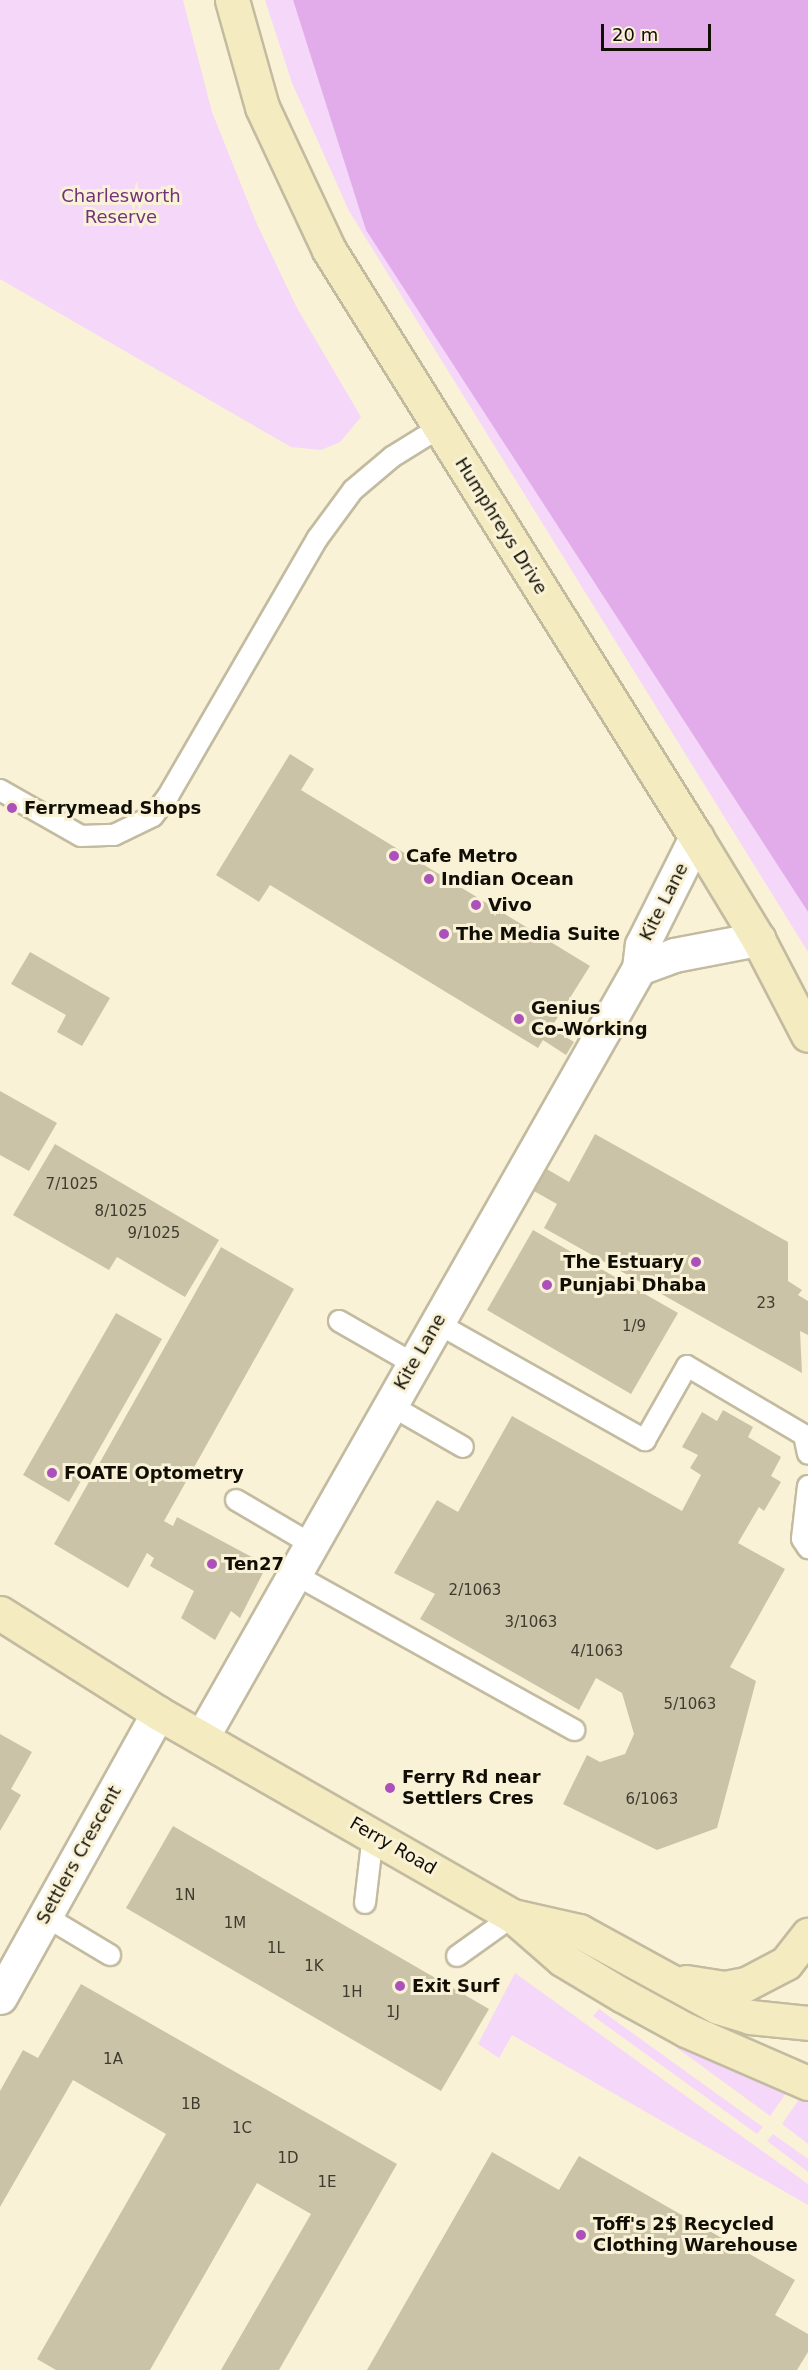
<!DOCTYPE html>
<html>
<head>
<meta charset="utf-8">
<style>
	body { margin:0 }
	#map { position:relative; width:808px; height:2370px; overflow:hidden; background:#faf2d6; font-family:"DejaVu Sans",sans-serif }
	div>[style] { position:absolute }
	.green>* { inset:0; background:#f5d7fa }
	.water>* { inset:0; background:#e2aceb }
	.building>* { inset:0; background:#cbc3a8 }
	.roads { filter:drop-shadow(2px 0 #c3bba0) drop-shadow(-2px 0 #c3bba0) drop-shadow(0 2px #c3bba0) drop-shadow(0 -2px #c3bba0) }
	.service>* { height:20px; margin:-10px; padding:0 10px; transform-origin:10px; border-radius:10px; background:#fff }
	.minor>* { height:33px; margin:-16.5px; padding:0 16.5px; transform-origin:16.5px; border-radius:16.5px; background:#fff }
	.secondary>* { height:33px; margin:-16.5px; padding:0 16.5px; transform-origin:16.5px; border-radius:16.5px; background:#f5ebc0 }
	.dots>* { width:16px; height:16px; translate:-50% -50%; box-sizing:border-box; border:3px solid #faf2d6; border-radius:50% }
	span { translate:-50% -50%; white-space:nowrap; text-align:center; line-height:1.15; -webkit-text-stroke:6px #faf2d6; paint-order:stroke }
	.number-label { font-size:15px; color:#3f3b2e }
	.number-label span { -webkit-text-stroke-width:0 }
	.park-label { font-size:18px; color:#72337c }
	.street-label { font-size:18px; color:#100e05 }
	.poi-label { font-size:18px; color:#100e05; font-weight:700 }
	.left { translate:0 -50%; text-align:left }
	.right { translate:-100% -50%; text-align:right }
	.scale { position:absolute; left:601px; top:24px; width:110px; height:27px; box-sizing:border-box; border:3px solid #100e05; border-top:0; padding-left:8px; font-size:18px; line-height:21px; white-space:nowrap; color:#100e05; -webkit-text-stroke:4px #faf2d6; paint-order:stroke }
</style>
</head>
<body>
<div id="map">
	<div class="green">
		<div style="clip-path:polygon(0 0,183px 0,212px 112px,256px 222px,297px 308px,361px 417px,340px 442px,321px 450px,291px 447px,0 279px)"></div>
		<div style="clip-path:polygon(265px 0,293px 0,367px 230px,808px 912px,808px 952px,349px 211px,292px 83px)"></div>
		<div style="clip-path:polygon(515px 1973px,808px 2184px,808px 2205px,512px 2035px,499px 2058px,478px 2044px)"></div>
		<div style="clip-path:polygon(599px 2009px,763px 2127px,757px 2134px,593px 2016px)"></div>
		<div style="clip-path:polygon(683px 2040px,789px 2089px,770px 2116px,677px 2048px)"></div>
		<div style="clip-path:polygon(802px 2095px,808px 2098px,808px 2144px,782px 2124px)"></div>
		<div style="clip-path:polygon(773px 2134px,808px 2159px,808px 2172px,767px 2141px)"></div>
	</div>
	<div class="water">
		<div style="clip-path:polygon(293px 0,808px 0,808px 912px,366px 230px)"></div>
	</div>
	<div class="building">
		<div style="clip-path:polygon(290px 754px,314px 769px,301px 790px,590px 966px,551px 1028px,574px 1042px,566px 1055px,543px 1040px,538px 1048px,270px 885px,259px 902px,216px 875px)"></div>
		<div style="clip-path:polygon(30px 952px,110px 998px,82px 1046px,57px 1032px,66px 1015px,11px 984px)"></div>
		<div style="clip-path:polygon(0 1091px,57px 1123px,29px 1171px,0 1155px)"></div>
		<div style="clip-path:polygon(595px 1134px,788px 1242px,788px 1281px,802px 1290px,798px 1295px,808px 1301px,808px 1335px,800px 1331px,802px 1373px,544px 1228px,557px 1204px,532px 1190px,545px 1168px,569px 1182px)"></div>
		<div style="clip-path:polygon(55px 1144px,219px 1240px,185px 1297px,117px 1257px,109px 1270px,13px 1215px)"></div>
		<div style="clip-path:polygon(533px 1230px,678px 1313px,631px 1394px,487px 1310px)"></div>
		<div style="clip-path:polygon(221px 1247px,294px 1289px,164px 1521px,173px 1526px,177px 1517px,267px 1565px,240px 1618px,231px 1611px,215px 1640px,181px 1618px,194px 1591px,150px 1566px,154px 1558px,147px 1553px,128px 1588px,54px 1544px)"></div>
		<div style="clip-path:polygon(116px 1313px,162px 1339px,69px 1502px,23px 1475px)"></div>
		<div style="clip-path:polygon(723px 1410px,753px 1427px,748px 1437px,781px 1457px,771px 1476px,781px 1482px,764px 1511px,759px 1507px,738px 1543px,785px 1569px,730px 1667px,756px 1681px,717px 1828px,657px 1850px,563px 1804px,587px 1755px,600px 1762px,625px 1754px,634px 1734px,622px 1693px,596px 1678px,579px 1710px,420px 1619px,435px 1594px,394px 1573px,437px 1500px,458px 1512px,512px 1416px,682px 1511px,701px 1475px,690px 1468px,698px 1455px,682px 1447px,702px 1412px,717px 1421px)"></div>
		<div style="clip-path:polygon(0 1734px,32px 1752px,11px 1789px,21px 1795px,0 1831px)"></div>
		<div style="clip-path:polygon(173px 1826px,489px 2009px,441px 2091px,126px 1908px)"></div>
		<div style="clip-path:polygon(81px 1984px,397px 2164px,279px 2370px,221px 2370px,311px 2214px,257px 2183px,150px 2370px,56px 2370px,37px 2359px,166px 2134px,73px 2080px,0 2207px,0 2091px,23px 2050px,38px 2058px)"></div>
		<div style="clip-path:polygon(492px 2152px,559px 2190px,579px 2156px,795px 2280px,775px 2315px,808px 2334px,808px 2352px,797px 2370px,367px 2370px)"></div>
	</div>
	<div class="roads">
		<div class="service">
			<div style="left:0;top:790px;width:93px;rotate:29.6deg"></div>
			<div style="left:81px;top:836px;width:33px;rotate:-2deg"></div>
			<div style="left:114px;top:835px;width:43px;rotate:-26deg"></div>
			<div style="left:153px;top:816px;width:25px;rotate:-53deg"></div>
			<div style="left:168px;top:796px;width:297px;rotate:-59.9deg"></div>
			<div style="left:317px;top:539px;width:61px;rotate:-53.7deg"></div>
			<div style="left:353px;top:490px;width:51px;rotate:-40.2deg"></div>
			<div style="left:392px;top:457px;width:55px;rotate:-31.7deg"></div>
			<div style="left:339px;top:1321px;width:86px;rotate:29.8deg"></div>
			<div style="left:437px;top:1323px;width:239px;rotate:29.4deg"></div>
			<div style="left:645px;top:1440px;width:85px;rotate:-60.4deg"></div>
			<div style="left:687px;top:1366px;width:136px;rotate:30.5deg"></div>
			<div style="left:804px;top:1435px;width:19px;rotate:78deg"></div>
			<div style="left:390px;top:1405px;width:84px;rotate:29.9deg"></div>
			<div style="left:808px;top:1486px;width:53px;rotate:96.5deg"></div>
			<div style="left:802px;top:1539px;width:11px;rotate:56deg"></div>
			<div style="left:236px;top:1500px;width:87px;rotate:30.4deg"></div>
			<div style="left:294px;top:1574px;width:321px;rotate:29.1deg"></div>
			<div style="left:365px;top:1903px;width:68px;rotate:-83.3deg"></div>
			<div style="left:45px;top:1916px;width:76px;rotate:31deg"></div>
			<div style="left:457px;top:1956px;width:69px;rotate:-35.5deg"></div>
		</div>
		<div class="minor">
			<div style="left:639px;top:968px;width:37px;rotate:-20deg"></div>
			<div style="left:674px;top:955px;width:86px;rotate:-10.8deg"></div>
			<div style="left:202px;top:1737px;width:884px;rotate:-60.39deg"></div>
			<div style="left:639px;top:968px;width:23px;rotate:-83deg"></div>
			<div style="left:642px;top:945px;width:121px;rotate:-63.4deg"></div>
			<div style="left:0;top:1997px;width:325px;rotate:-60.9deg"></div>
		</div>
		<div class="secondary">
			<div style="left:232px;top:0;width:111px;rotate:74.3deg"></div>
			<div style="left:262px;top:107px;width:158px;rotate:64.9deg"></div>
			<div style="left:329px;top:250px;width:692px;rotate:57.99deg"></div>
			<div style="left:696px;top:837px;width:119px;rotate:58.7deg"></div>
			<div style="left:758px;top:939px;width:108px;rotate:62.5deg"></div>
			<div style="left:0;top:1613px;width:187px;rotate:32.3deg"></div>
			<div style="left:158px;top:1713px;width:409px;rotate:29.8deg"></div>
			<div style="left:513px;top:1916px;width:68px;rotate:12.8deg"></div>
			<div style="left:579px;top:1931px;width:158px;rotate:28.7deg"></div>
			<div style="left:718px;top:2007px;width:34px;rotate:17deg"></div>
			<div style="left:750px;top:2017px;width:58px;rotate:5.9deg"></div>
			<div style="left:514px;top:1917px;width:64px;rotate:41.2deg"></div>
			<div style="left:562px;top:1959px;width:70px;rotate:31deg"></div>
			<div style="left:622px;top:1995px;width:73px;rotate:28.7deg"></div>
			<div style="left:686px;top:2030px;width:133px;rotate:23.5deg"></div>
			<div style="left:686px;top:1982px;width:39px;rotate:9deg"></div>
			<div style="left:725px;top:1988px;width:21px;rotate:-11deg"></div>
			<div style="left:746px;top:1984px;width:45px;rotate:-27.7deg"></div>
			<div style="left:786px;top:1963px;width:36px;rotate:-52deg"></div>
		</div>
	</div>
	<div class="dots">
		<div style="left:12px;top:808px;background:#ac51bc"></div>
		<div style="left:394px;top:856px;background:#ac51bc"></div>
		<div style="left:429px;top:879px;background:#ac51bc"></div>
		<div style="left:476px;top:905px;background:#ac51bc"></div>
		<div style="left:444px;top:934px;background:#ac51bc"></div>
		<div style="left:519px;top:1019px;background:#ac51bc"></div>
		<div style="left:696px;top:1262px;background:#ac51bc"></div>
		<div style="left:547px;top:1285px;background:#ac51bc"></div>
		<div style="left:52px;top:1473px;background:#ac51bc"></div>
		<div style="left:212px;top:1564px;background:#ac51bc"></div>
		<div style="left:390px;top:1788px;background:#ac51bc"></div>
		<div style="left:400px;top:1986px;background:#ac51bc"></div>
		<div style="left:581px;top:2235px;background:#ac51bc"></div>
	</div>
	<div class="number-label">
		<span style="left:72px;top:1185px">7/1025</span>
		<span style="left:121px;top:1212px">8/1025</span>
		<span style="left:154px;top:1234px">9/1025</span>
		<span style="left:766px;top:1304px">23</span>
		<span style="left:634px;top:1327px">1/9</span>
		<span style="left:475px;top:1591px">2/1063</span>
		<span style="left:531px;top:1623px">3/1063</span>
		<span style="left:597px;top:1652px">4/1063</span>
		<span style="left:690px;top:1705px">5/1063</span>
		<span style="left:652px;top:1800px">6/1063</span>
		<span style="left:185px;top:1896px">1N</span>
		<span style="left:235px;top:1924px">1M</span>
		<span style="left:276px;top:1949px">1L</span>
		<span style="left:314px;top:1967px">1K</span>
		<span style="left:352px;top:1993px">1H</span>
		<span style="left:393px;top:2013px">1J</span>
		<span style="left:113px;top:2060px">1A</span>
		<span style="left:191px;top:2105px">1B</span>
		<span style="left:242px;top:2129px">1C</span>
		<span style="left:288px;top:2159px">1D</span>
		<span style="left:327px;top:2183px">1E</span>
	</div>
	<div class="park-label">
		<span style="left:121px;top:207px">Charlesworth<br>Reserve</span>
	</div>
	<div class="street-label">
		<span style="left:501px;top:526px;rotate:58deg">Humphreys Drive</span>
		<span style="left:664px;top:902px;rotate:-63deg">Kite Lane</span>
		<span style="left:420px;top:1352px;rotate:-60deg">Kite Lane</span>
		<span style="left:393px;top:1846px;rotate:30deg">Ferry Road</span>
		<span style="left:79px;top:1855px;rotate:-61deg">Settlers Crescent</span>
	</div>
	<div class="poi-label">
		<span class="left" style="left:24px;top:808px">Ferrymead Shops</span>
		<span class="left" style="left:406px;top:856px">Cafe Metro</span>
		<span class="left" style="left:441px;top:879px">Indian Ocean</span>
		<span class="left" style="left:488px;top:905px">Vivo</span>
		<span class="left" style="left:456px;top:934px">The Media Suite</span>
		<span class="left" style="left:531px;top:1019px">Genius<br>Co-Working</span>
		<span class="right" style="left:684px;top:1262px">The Estuary</span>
		<span class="left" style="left:559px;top:1285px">Punjabi Dhaba</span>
		<span class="left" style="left:64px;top:1473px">FOATE Optometry</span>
		<span class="left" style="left:224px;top:1564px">Ten27</span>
		<span class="left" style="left:402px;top:1788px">Ferry Rd near<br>Settlers Cres</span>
		<span class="left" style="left:412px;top:1986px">Exit Surf</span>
		<span class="left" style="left:593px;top:2235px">Toff's 2$ Recycled<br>Clothing Warehouse</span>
	</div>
	<div class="scale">20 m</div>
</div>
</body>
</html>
